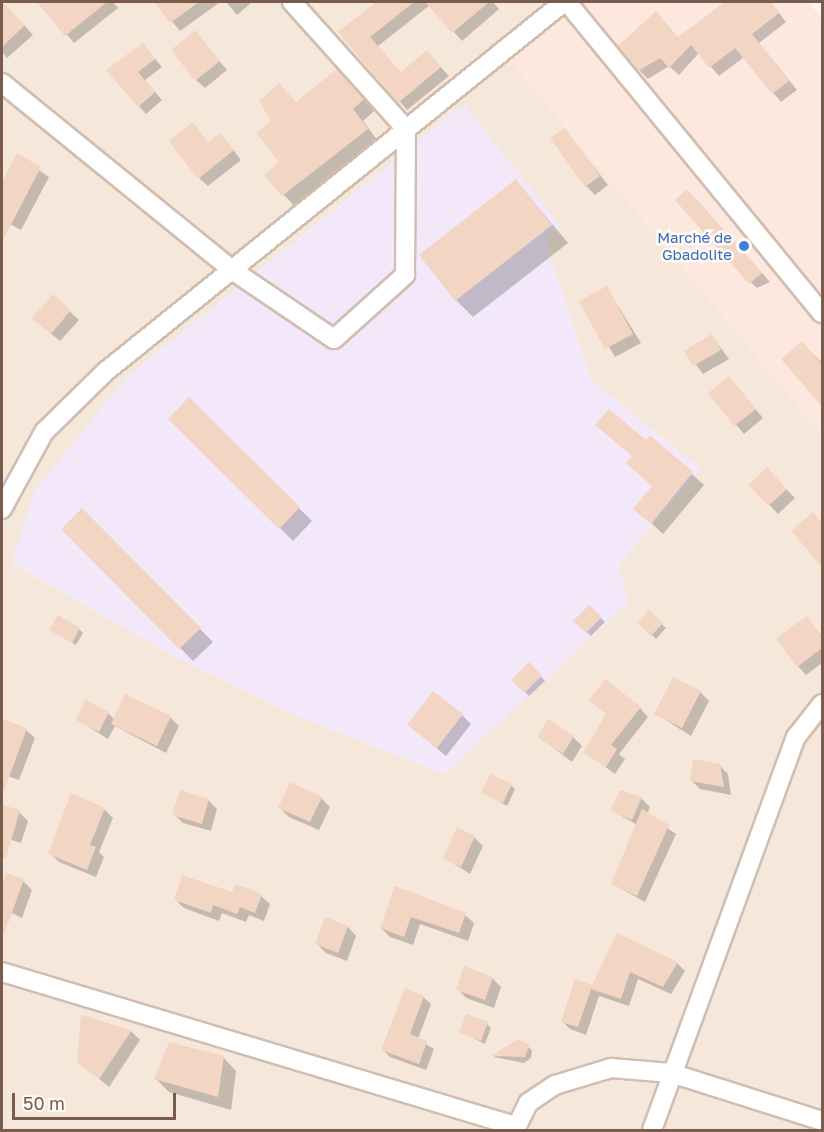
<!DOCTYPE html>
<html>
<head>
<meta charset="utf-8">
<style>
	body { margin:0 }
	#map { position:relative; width:824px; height:1132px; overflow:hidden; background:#fdf6ec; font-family:"Golos Text",sans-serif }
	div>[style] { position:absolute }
	.residential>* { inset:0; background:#f5e8da }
	.commercial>* { inset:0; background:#fde8e0 }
	.education>* { inset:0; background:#f3e8fa }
	.shadow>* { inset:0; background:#0003 }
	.building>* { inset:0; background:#f3d5c3 }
	.roads { filter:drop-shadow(2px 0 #d1beb0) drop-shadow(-2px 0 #d1beb0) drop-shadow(0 2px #d1beb0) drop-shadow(0 -2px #d1beb0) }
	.minor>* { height:18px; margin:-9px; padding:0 9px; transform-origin:9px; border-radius:9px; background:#fff }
	.dots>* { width:16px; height:16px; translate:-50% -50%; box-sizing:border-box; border:3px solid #fffaf3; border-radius:50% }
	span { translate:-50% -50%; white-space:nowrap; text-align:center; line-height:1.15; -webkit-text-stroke:5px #fffaf3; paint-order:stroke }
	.shop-label { font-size:15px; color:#366cbe }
	.right { translate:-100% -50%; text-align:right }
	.frame { position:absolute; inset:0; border:3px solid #7a5c4d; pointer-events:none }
	.scale { position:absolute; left:12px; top:1093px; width:164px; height:27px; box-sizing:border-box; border:3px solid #7a5c4d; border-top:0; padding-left:8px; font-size:18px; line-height:21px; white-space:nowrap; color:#7a5c4d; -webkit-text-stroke:4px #fffaf3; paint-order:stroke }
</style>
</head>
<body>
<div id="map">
	<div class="residential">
		<div style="clip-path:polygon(evenodd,2px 2px,579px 2px,508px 57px,822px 435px,822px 1130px,2px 1130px,2px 2px,560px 225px,545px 239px,591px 380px,700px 468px,445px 774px,304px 719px,179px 659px,13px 564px,126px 378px,232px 295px,560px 225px)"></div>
	</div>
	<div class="commercial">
		<div style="clip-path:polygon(579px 2px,809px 2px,822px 19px,822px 435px,508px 57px)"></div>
	</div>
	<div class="education">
		<div style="clip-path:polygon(464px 104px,560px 225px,545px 239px,591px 380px,700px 468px,618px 566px,629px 602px,445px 774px,304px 719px,179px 659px,12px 563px,35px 490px,126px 378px)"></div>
	</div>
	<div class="shadow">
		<div style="clip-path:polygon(40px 2px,113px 2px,118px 8px,74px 43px)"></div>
		<div style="clip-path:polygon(156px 2px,220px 2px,180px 31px)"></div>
		<div style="clip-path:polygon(226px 2px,249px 2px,251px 3px,237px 15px)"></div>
		<div style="clip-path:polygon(378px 2px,493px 2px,499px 9px,462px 41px,430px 5px,378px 46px,401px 74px,427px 52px,449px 76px,407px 110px,340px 32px)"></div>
		<div style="clip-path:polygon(725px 2px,771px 2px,786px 22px,759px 43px,797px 90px,781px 102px,744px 57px,719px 76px,699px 53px,679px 75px,669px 66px,648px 79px,639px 70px)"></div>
		<div style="clip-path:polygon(8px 8px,33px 35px,7px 58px,2px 52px,2px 14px)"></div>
		<div style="clip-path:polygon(195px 32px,227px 70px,205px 88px,196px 80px)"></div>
		<div style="clip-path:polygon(150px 53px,162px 67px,145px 80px,162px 100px,146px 114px,108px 70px)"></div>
		<div style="clip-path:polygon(348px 82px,374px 111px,363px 121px,378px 141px,294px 206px,266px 175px,281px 162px)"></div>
		<div style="clip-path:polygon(193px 124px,209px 143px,228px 143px,241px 160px,208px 186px,199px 178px)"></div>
		<div style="clip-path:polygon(565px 130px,608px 185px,595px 195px,586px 186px)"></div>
		<div style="clip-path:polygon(17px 155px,49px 177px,21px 230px,2px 220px,2px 185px)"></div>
		<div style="clip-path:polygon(516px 181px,568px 243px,473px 317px,456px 300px)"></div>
		<div style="clip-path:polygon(696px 199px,770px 282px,757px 288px,748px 280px)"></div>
		<div style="clip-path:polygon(607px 288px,641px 343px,615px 357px,581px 301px)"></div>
		<div style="clip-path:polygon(53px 296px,79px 320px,60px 341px,43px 327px)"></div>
		<div style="clip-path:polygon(712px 336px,729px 359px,703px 374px,686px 351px)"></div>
		<div style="clip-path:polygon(802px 343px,822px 363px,822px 405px,784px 359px)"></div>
		<div style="clip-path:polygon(729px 378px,763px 418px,744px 434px,710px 393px)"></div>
		<div style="clip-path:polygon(189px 399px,312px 521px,293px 541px,170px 419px)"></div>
		<div style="clip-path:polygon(651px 437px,704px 485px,663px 534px,635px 508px,653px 486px,633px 457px)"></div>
		<div style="clip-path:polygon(767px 470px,795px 498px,778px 514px,751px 485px)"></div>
		<div style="clip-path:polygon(82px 510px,213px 642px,193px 661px,63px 529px)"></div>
		<div style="clip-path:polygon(819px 520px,822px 524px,822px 564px,799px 537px)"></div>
		<div style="clip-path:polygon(589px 607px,605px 622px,591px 636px,575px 621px)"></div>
		<div style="clip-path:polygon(649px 613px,666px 628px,656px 639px,640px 623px)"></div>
		<div style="clip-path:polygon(807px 618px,822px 637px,822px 663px,806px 675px,798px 666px)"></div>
		<div style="clip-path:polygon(79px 629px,83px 633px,76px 645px,51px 630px)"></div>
		<div style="clip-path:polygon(528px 664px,545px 681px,529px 696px,513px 680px)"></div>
		<div style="clip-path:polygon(700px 692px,709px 701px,691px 736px,656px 714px)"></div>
		<div style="clip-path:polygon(640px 708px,648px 717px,619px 754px,625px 759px,615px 774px,585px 752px)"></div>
		<div style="clip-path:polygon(108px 713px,114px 719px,170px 717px,179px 726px,166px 753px,115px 726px,108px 739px,78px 720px)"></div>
		<div style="clip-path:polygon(462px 715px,471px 724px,446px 756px,409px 725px)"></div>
		<div style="clip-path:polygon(5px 722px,26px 730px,35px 738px,19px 780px,2px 774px)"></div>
		<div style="clip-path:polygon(539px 737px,573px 737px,582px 746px,572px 762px)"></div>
		<div style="clip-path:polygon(719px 765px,728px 774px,731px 795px,700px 789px,691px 780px)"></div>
		<div style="clip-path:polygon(511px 785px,515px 789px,507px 806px,483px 792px)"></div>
		<div style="clip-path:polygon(321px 798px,330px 807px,319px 830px,289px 817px,280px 808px)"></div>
		<div style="clip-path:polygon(641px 798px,650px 807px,647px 814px,676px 834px,645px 902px,613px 884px,637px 825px,612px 810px)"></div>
		<div style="clip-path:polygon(208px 800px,217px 809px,211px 831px,183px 823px,174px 814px)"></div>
		<div style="clip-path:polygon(2px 807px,19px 812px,28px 821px,21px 843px,2px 837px)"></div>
		<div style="clip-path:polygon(104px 809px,113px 818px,99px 852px,104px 857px,96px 877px,59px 862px,50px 853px)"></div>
		<div style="clip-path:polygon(474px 837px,483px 846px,470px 874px,445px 858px)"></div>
		<div style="clip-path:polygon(7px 875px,23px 881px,32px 890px,22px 918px,2px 908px)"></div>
		<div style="clip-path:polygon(396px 888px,465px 915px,474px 923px,468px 941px,420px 924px,413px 945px,390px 937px,381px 928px)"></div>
		<div style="clip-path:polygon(233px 894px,261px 896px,270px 904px,264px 921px,249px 915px,246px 922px,222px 913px,219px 921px,184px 908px,175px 899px)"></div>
		<div style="clip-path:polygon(326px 919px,348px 927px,356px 936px,347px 961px,326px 953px,317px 944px)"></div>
		<div style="clip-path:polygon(618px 935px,677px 963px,685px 971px,671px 994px,638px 979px,629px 1006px,599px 996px,586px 1035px,570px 1029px,562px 1021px,576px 981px,593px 987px)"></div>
		<div style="clip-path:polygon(492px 978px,501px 987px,494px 1008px,466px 998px,458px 989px)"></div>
		<div style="clip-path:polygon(423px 997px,431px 1004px,418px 1039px,434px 1049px,426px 1070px,390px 1057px,382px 1049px)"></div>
		<div style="clip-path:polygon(82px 1017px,132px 1032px,140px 1040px,109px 1087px,78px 1061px)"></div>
		<div style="clip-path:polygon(487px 1024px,491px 1028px,485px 1044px,461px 1032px)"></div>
		<div style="clip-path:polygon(518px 1040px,532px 1050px,531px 1058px,524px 1063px,494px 1057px)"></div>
		<div style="clip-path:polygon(223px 1057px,236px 1071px,231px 1110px,169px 1092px,156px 1079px)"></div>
	</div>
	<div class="building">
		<div style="clip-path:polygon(2px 2px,25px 25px,2px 47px)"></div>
		<div style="clip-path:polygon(37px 2px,107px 2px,65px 36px)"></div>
		<div style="clip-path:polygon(154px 2px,199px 2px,170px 23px)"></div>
		<div style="clip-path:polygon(376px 2px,414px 2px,370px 37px,401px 72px,427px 50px,441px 67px,398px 103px,338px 32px)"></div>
		<div style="clip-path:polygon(425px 2px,489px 2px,452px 33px)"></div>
		<div style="clip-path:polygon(725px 2px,771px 2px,779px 13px,752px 34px,789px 81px,772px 94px,735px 48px,709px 68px,691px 45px,669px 68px,660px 58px,638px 71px,618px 46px,656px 11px,678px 37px)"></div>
		<div style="clip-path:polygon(195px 30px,220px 61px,195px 81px,171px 50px)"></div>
		<div style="clip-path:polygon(143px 43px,155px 59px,138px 72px,155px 92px,138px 107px,106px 70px)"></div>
		<div style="clip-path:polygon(337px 69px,364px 99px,353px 109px,368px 129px,282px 196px,264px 175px,279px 162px,256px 133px,271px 121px,259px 101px,279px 83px,296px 102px)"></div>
		<div style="clip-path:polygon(193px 122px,208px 142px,220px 133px,234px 150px,198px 179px,169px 141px)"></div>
		<div style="clip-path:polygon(565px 128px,600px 176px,585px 187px,550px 138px)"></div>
		<div style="clip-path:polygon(17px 153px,41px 167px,2px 242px,2px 182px)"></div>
		<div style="clip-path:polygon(516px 179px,552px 225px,455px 301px,419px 255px)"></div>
		<div style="clip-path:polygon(687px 189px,762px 273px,749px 284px,675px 200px)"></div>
		<div style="clip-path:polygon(607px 286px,633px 334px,605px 349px,579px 301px)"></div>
		<div style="clip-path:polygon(53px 294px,71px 310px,51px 334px,32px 318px)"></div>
		<div style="clip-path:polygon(712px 334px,721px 350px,693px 366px,684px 351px)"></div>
		<div style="clip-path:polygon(802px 341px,822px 365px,822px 407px,781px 359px)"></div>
		<div style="clip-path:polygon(729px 376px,756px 409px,734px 426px,708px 393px)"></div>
		<div style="clip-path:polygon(189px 397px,300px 507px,279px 529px,168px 419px)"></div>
		<div style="clip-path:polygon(609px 409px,646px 440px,650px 435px,693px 472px,651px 524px,633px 509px,652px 486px,626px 463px,632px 456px,595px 425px)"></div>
		<div style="clip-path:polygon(767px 467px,787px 489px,768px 506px,749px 485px)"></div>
		<div style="clip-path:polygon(82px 508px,201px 628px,179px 649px,61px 529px)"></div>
		<div style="clip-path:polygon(813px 512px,822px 523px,822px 567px,791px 531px)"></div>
		<div style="clip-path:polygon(589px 605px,602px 617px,586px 633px,573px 621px)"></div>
		<div style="clip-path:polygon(649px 610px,663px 623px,651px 636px,638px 623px)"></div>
		<div style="clip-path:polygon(58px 615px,80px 628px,72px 643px,49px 630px)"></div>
		<div style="clip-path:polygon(807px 616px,822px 638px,822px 648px,797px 667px,776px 638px)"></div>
		<div style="clip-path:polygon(529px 662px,542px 676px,524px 693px,511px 680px)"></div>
		<div style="clip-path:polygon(673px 677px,701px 691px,682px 728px,654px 714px)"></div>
		<div style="clip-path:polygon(605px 679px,641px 707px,611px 745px,617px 749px,606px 767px,583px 753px,606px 714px,589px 700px)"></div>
		<div style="clip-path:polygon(433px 691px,463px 714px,437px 748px,407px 725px)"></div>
		<div style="clip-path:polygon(125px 694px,171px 716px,157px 746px,111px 724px)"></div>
		<div style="clip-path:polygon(85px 700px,109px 712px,99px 732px,76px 720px)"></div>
		<div style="clip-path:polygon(2px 719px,27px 728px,4px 791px,2px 791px)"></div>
		<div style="clip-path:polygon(548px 719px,574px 736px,563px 754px,537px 737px)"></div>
		<div style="clip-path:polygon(693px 759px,720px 764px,724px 787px,690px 781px)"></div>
		<div style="clip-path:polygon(490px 774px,512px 784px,503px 803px,481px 793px)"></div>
		<div style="clip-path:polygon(290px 782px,322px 797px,310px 822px,278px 808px)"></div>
		<div style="clip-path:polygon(180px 790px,209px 799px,202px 824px,172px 815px)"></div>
		<div style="clip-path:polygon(620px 790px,642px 797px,632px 820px,610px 810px)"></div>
		<div style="clip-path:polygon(71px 793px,105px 808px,90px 845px,96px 847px,87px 870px,48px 854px)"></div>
		<div style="clip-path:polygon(2px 805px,20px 810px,6px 858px,2px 857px)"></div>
		<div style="clip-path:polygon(642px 809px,669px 825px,637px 896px,611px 884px)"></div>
		<div style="clip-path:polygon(457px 827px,475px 836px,461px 867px,443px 858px)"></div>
		<div style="clip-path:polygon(6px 873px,24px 879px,4px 935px,2px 886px)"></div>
		<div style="clip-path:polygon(182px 875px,232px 892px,235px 884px,262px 894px,255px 913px,240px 907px,237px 914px,213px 905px,211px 913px,174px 900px)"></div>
		<div style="clip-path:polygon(395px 886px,466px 913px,459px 933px,411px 917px,404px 937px,380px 928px)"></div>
		<div style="clip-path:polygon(325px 917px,348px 926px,338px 953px,315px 944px)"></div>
		<div style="clip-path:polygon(617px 933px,678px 962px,663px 987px,630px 972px,621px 999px,591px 989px,578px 1027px,561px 1022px,575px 979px,592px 985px)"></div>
		<div style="clip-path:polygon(464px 966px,493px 977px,485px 1000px,456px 990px)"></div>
		<div style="clip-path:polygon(405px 988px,424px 996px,410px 1034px,427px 1041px,419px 1064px,381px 1050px)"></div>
		<div style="clip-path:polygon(466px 1014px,488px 1022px,481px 1041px,459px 1033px)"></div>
		<div style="clip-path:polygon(81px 1015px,132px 1030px,99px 1079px,77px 1062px)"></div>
		<div style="clip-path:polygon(518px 1039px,529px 1045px,525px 1057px,491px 1056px)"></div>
		<div style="clip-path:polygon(169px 1042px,224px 1056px,218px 1097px,154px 1079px)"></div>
	</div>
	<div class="roads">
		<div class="minor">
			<div style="left:567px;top:2px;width:402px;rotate:50.7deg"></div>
			<div style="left:2px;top:83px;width:296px;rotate:39.1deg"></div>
			<div style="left:232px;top:270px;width:123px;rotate:34.1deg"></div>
			<div style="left:334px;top:339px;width:96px;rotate:-42deg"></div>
			<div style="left:405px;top:275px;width:146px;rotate:-89.6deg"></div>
			<div style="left:406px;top:129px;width:171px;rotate:-131.9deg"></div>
			<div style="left:2px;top:509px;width:88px;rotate:-61.4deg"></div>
			<div style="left:44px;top:432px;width:86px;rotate:-44.5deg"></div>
			<div style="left:105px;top:372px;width:590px;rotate:-38.87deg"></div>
			<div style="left:2px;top:972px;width:536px;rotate:16.71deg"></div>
			<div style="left:515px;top:1130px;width:30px;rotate:-64deg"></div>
			<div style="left:528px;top:1103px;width:32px;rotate:-34deg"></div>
			<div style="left:555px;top:1085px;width:59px;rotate:-16.9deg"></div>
			<div style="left:611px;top:1068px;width:60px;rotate:4.8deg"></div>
			<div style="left:671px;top:1073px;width:158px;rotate:17.6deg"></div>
			<div style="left:652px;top:1130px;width:419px;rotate:-69.9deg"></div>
			<div style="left:796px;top:737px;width:42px;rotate:-51.8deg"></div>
		</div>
	</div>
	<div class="dots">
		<div style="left:744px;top:246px;background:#3f7fe0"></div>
	</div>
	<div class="shop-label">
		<span class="right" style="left:732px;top:246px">Marché de<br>Gbadolite</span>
	</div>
	<div class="frame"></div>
	<div class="scale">50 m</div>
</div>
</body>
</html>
